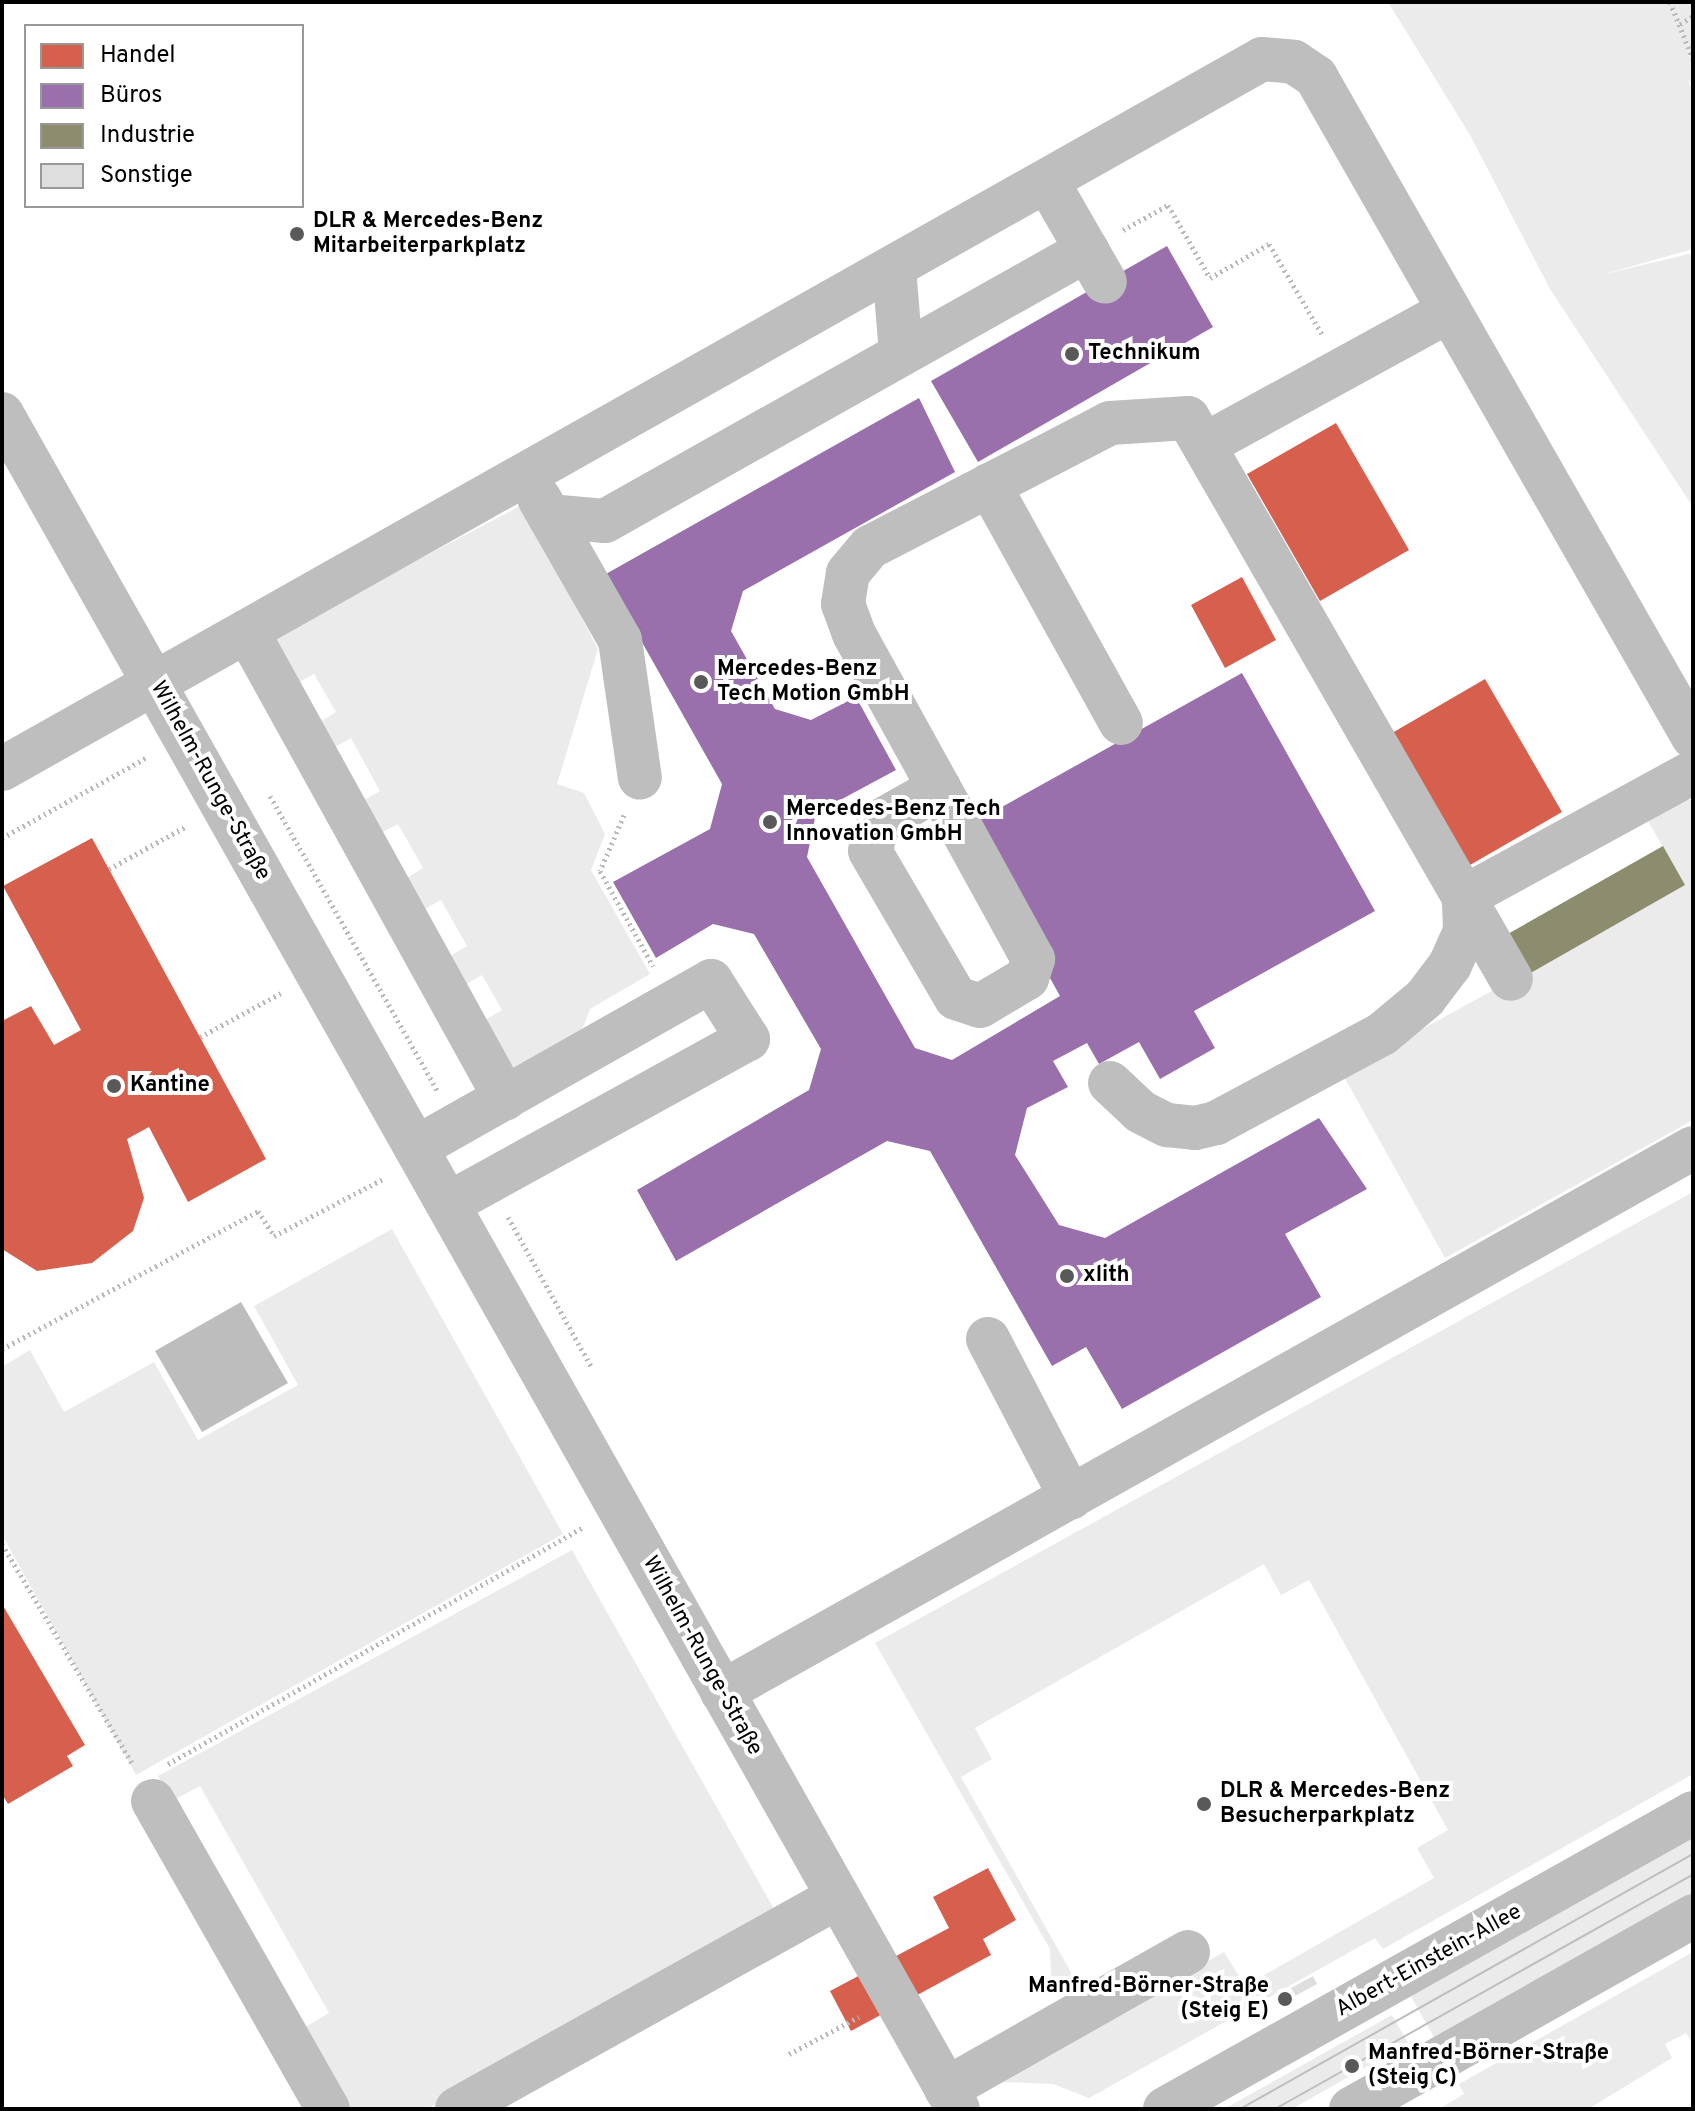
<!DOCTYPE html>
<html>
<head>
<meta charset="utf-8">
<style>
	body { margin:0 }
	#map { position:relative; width:1695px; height:2111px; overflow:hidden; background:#fff; font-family:Overpass,sans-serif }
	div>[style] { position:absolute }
	.green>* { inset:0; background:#ebebeb }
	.water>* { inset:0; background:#bdbdbd }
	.shops>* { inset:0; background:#d6604d }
	.offices>* { inset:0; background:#9970ab }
	.industry>* { inset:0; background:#8c8c6e }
	.building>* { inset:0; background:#dedede }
	.path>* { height:5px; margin-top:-2.5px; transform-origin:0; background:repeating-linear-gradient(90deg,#b9b9b9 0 2px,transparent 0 6px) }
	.minor>* { height:44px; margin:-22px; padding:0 22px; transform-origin:22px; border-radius:22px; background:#bebebe }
	.tram>* { height:2px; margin:-1px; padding:0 1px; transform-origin:1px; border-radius:1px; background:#bebebe }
	.dots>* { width:22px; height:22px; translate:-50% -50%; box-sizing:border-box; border:4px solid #fff; border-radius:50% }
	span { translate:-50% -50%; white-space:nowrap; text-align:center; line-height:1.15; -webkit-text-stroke:8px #fff; paint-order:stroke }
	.poi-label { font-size:22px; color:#000; font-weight:700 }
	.left { translate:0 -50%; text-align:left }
	.right { translate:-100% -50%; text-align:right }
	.street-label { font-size:22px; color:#000 }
	.frame { position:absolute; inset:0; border:4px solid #000; pointer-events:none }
	.legend { position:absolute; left:24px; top:24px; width:280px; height:184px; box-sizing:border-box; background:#fff; border:2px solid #999; margin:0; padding:10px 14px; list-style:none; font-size:24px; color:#000 }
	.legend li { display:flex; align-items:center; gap:16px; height:40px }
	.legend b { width:40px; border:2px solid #999 }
</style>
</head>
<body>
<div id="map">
	<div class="green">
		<div style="clip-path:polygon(1388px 2px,1693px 2px,1693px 87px,1687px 79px,1693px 90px,1693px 249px,1601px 275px,1693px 253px,1693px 507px,1550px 289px,1470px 135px)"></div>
		<div style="clip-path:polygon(522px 505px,598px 649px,557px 784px,584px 793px,605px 834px,591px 870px,650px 974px,590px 1009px,578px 1040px,506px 1081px,470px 1029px,502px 1010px,482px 975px,458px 989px,442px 961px,467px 946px,441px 900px,416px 914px,399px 883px,423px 868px,398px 824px,373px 837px,355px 805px,380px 791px,351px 738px,326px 752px,312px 727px,336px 712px,314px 674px,282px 692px,271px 646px,280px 633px)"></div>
		<div style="clip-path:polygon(1671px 800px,1693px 800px,1693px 1120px,1445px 1258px,1342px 1073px,1685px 885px,1645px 816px)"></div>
		<div style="clip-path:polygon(1693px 1192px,1693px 1774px,1383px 1949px,1375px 1938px,1089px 2098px,1053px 2084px,1002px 2082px,1000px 2079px,1224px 1952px,1245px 1986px,1434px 1878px,1417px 1848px,1448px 1830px,1309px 1580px,1281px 1595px,1264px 1564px,975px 1728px,992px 1759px,961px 1777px,1077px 1983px,1052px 1995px,1050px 1949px,875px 1643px)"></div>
		<div style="clip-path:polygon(392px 1229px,563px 1534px,136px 1775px,2px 1535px,2px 1367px,30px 1350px,64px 1412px,154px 1362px,198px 1440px,298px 1385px,254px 1306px)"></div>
		<div style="clip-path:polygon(572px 1550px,774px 1909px,427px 2109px,348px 2109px,302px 2029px,329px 2013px,200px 1786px,172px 1801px,158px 1776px)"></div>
		<div style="clip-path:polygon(1693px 1826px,1693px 1902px,1439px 2046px,1405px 1986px)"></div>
		<div style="clip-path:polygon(1693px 1952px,1693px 2044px,1686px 2033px,1665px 2044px,1672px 2058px,1588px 2109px,1439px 2109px,1464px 2094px,1459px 2084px)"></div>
		<div style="clip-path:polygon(1392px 2015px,1408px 2043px,1292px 2109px,1224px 2109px)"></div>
	</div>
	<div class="water">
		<div style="clip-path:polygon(241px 1302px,288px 1383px,202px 1432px,155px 1351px)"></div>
	</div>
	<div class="shops">
		<div style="clip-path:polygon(1336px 423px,1409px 550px,1320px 601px,1247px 474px)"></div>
		<div style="clip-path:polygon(1242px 577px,1276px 640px,1225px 668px,1191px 605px)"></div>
		<div style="clip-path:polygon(1485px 679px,1562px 812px,1470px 865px,1392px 733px)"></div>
		<div style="clip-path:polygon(92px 838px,266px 1159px,188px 1202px,149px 1127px,127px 1139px,144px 1198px,133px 1231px,92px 1263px,37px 1271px,2px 1249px,2px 1021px,31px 1006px,54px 1045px,81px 1030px,3px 886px)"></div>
		<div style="clip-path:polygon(2px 1604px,85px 1745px,67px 1756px,73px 1766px,8px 1804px,2px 1794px)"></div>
		<div style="clip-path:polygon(988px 1868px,1016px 1920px,983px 1939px,991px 1955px,851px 2031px,830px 1991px,949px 1928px,933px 1897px)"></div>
	</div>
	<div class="offices">
		<div style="clip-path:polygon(1167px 246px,1213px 327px,978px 462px,931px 381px)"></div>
		<div style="clip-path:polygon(919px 398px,955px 472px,743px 591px,731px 631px,775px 709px,811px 720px,856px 697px,896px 770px,816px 813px,807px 857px,915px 1048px,952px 1060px,1060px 996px,966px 827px,1242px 673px,1375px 911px,1194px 1011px,1215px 1048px,1160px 1079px,1139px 1042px,1099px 1064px,1087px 1043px,1053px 1061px,1068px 1087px,1027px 1108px,1015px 1155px,1059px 1225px,1105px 1238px,1319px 1118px,1367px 1189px,1285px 1234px,1321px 1297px,1122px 1409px,1086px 1347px,1052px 1366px,930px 1151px,887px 1141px,676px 1261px,637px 1190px,809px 1090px,821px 1049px,754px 934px,713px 924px,656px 958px,613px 882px,710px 829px,722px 784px,604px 575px)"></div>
	</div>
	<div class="industry">
		<div style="clip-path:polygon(1663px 846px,1685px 885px,1522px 978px,1499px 939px)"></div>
	</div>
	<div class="building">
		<div style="clip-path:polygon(1313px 1976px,1317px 1984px,1295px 1996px,1291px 1988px)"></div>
	</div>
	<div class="path">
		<div style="left:1670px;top:2px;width:61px;rotate:68deg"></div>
		<div style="left:1680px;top:24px;width:15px;rotate:-32deg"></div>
		<div style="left:1123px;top:230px;width:51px;rotate:-29.1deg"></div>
		<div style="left:1168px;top:205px;width:84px;rotate:60.1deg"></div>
		<div style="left:1210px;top:278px;width:68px;rotate:-30deg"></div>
		<div style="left:1269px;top:244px;width:107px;rotate:59.6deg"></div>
		<div style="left:270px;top:796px;width:338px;rotate:60.4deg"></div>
		<div style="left:624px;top:815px;width:61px;rotate:113.2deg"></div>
		<div style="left:600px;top:871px;width:109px;rotate:60.8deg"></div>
		<div style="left:2px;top:838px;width:165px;rotate:-29.1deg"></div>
		<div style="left:109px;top:869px;width:87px;rotate:-28.9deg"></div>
		<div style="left:200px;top:1037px;width:92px;rotate:-28.5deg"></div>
		<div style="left:508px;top:1217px;width:171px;rotate:60.9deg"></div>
		<div style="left:2px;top:1349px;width:291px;rotate:-28.3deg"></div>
		<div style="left:258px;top:1211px;width:30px;rotate:57deg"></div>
		<div style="left:274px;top:1236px;width:123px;rotate:-27.6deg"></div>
		<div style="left:2px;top:1544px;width:257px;rotate:59.3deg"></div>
		<div style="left:168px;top:1764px;width:479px;rotate:-29.7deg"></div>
		<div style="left:789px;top:2054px;width:79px;rotate:-27.9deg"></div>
		<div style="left:1109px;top:2109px;width:1px"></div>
	</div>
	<div class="minor">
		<div style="left:1047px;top:181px;width:116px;rotate:60.1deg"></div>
		<div style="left:894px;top:268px;width:86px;rotate:85.3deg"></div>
		<div style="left:2px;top:414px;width:1946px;rotate:60.58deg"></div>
		<div style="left:1206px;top:444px;width:277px;rotate:-28.7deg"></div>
		<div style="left:989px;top:485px;width:272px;rotate:61deg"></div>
		<div style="left:539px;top:498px;width:163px;rotate:60.3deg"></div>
		<div style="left:620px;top:640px;width:139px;rotate:81.8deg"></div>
		<div style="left:549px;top:516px;width:56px;rotate:5.1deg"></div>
		<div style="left:605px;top:521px;width:553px;rotate:-29.35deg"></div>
		<div style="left:247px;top:631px;width:534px;rotate:61.08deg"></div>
		<div style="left:2px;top:769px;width:1446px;rotate:-29.4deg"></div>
		<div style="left:1262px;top:59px;width:32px;rotate:5deg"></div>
		<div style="left:1294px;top:62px;width:27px;rotate:34deg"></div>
		<div style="left:1316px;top:77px;width:760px;rotate:60.26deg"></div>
		<div style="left:939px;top:788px;width:69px;rotate:150.5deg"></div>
		<div style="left:879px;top:822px;width:30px;rotate:107deg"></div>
		<div style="left:870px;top:851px;width:170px;rotate:59.7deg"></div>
		<div style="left:956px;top:998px;width:25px;rotate:18deg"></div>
		<div style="left:980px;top:1006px;width:55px;rotate:-30.8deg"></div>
		<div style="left:1027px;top:978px;width:20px;rotate:-72deg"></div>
		<div style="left:1033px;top:959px;width:195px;rotate:-118.8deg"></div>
		<div style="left:939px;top:788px;width:176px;rotate:-118.9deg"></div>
		<div style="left:854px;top:634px;width:32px;rotate:-110deg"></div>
		<div style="left:843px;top:604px;width:31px;rotate:-81deg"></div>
		<div style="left:848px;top:573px;width:34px;rotate:-50deg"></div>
		<div style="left:870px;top:547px;width:270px;rotate:-27.3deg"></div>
		<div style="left:1110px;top:423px;width:78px;rotate:-3.7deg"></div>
		<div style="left:1188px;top:418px;width:647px;rotate:60.07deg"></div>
		<div style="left:1110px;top:1083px;width:42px;rotate:43.1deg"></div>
		<div style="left:1141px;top:1112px;width:29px;rotate:27deg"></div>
		<div style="left:1167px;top:1125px;width:28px;rotate:6deg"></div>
		<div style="left:1195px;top:1128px;width:22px;rotate:-13deg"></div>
		<div style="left:1216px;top:1123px;width:188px;rotate:-28.2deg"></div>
		<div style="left:1382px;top:1034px;width:56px;rotate:-39.9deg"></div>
		<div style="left:1425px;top:998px;width:41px;rotate:-52.9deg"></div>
		<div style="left:1450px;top:965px;width:37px;rotate:-66deg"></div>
		<div style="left:1465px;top:931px;width:34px;rotate:-92deg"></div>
		<div style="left:1464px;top:897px;width:261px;rotate:-28.6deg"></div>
		<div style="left:416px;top:1148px;width:339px;rotate:-29.5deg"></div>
		<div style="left:711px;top:981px;width:69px;rotate:57.5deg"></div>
		<div style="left:748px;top:1039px;width:342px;rotate:151.2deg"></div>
		<div style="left:988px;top:1339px;width:179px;rotate:62.4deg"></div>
		<div style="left:722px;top:1692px;width:1113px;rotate:-29.26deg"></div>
		<div style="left:153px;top:1801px;width:354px;rotate:60.4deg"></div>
		<div style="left:946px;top:2089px;width:278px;rotate:-29.5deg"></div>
		<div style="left:457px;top:2109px;width:436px;rotate:-29.1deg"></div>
		<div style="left:1165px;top:2109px;width:605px;rotate:-29.28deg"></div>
		<div style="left:1351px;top:2109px;width:393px;rotate:-29.4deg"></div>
	</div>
	<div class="tram">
		<div style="left:1240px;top:2109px;width:520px;rotate:-29.38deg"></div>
		<div style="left:1275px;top:2109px;width:480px;rotate:-29.3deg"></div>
	</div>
	<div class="dots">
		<div style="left:297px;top:234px;background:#595959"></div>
		<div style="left:1072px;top:354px;background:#595959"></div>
		<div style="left:701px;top:682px;background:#595959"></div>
		<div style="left:770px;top:822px;background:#595959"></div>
		<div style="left:114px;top:1086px;background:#595959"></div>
		<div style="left:1067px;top:1276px;background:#595959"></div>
		<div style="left:1204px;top:1804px;background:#595959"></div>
		<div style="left:1285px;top:1999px;background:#595959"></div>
		<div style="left:1352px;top:2066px;background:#595959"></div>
	</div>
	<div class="poi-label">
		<span class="left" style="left:313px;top:234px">DLR &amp; Mercedes-Benz<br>Mitarbeiterparkplatz</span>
		<span class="left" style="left:1088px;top:354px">Technikum</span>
		<span class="left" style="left:717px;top:682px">Mercedes-Benz<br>Tech Motion GmbH</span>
		<span class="left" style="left:786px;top:822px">Mercedes-Benz Tech<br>Innovation GmbH</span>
		<span class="left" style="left:130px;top:1086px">Kantine</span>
		<span class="left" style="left:1083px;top:1276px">xlith</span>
		<span class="left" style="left:1220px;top:1804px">DLR &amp; Mercedes-Benz<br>Besucherparkplatz</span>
		<span class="right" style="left:1269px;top:1999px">Manfred-Börner-Straße<br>(Steig E)</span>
		<span class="left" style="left:1368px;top:2066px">Manfred-Börner-Straße<br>(Steig C)</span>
	</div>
	<div class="street-label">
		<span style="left:210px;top:781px;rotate:61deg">Wilhelm-Runge-Straße</span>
		<span style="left:702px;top:1656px;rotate:61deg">Wilhelm-Runge-Straße</span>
		<span style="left:1429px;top:1961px;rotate:-29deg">Albert-Einstein-Allee</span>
	</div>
	<div class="frame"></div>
	<ul class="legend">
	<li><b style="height:22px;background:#d6604d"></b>Handel</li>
	<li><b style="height:22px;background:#9970ab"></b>Büros</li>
	<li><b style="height:22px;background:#8c8c6e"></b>Industrie</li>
	<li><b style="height:22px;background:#dedede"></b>Sonstige</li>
	</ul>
</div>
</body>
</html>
